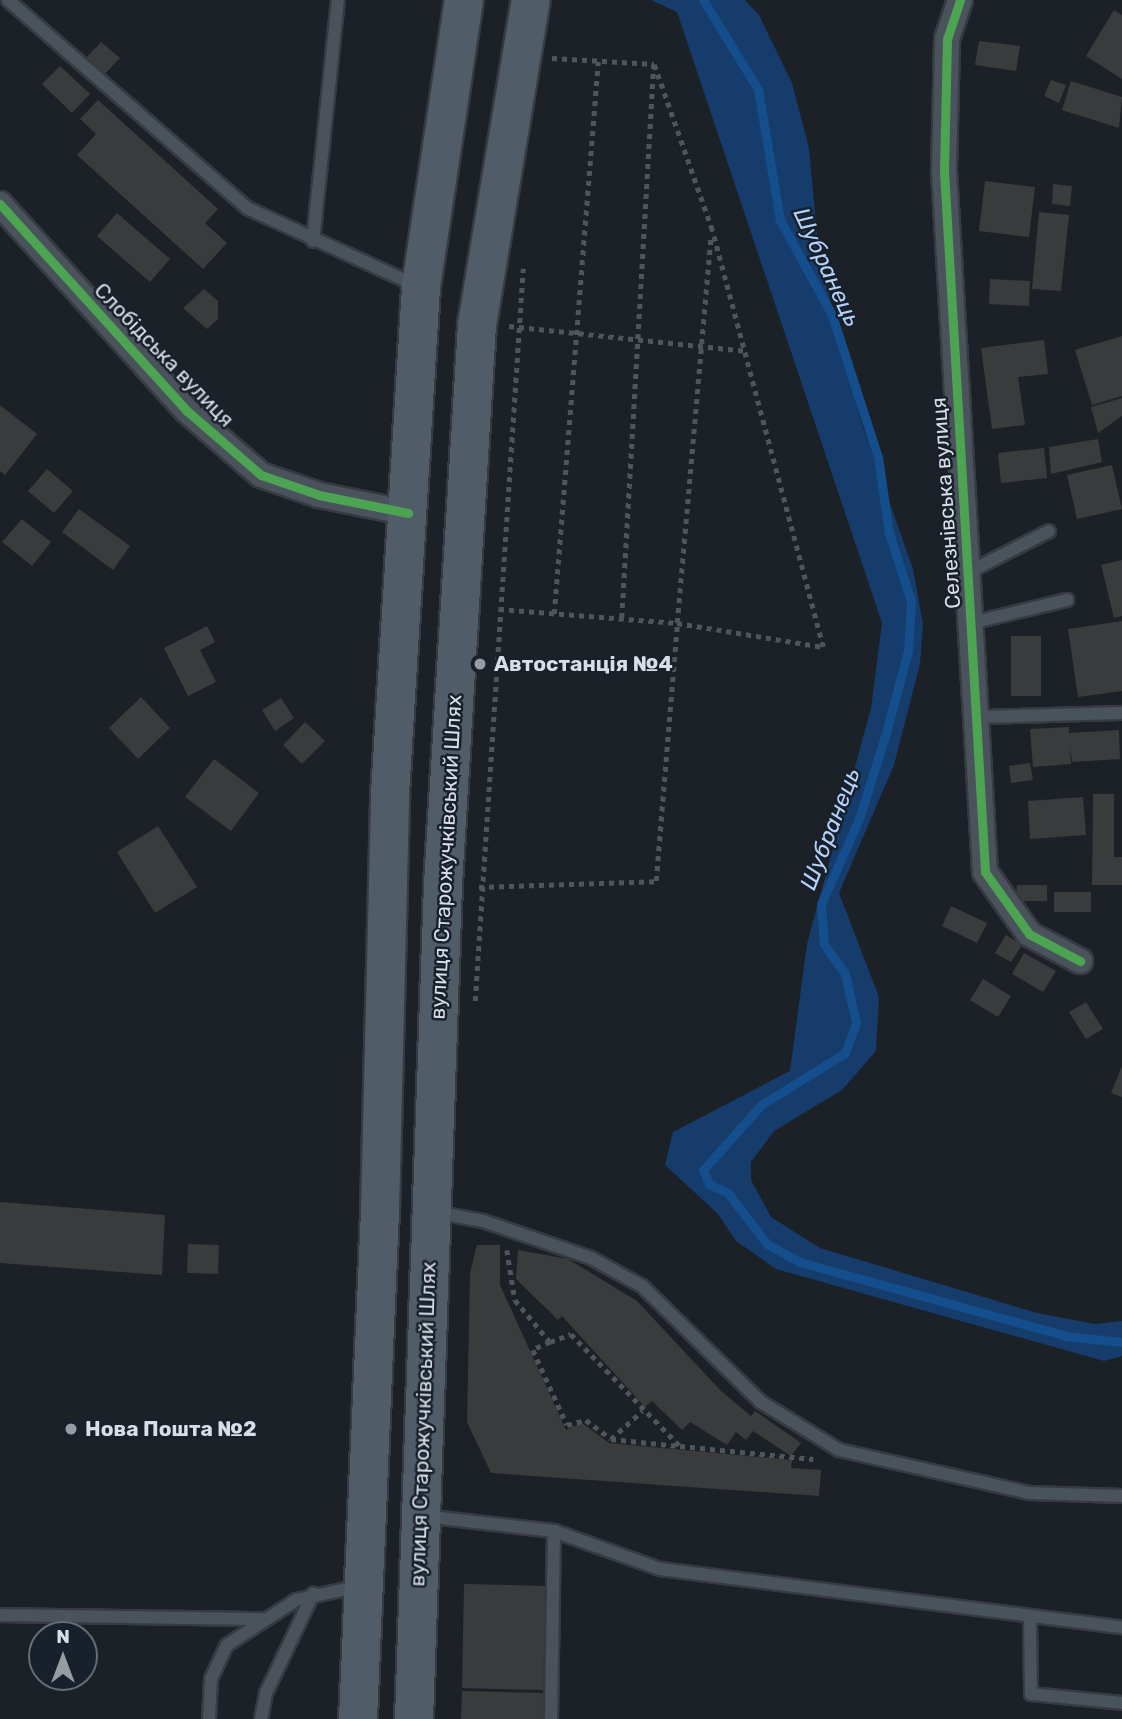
<!DOCTYPE html>
<html>
<head>
<meta charset="utf-8">
<style>
	body { margin:0 }
	#map { position:relative; width:1122px; height:1719px; overflow:hidden; background:#1c2127; font-family:Rubik,sans-serif }
	div>[style] { position:absolute }
	.green>* { inset:0; background:#153c6a }
	.stream>* { height:9px; margin:-4.5px; padding:0 4.5px; transform-origin:4.5px; border-radius:4.5px; background:#154e8c }
	.building>* { inset:0; background:#3a3b3d }
	.path>* { height:4.5px; margin-top:-2.25px; transform-origin:0; background:repeating-linear-gradient(90deg,#4f555c 0 5px,transparent 0 10px) }
	.roads { filter:drop-shadow(2px 0 #373b41) drop-shadow(-2px 0 #373b41) drop-shadow(0 2px #373b41) drop-shadow(0 -2px #373b41) }
	.lane>* { height:12px; margin:-6px; padding:0 6px; transform-origin:6px; border-radius:6px; background:#4a525c }
	.street>* { height:24px; margin:-12px; padding:0 12px; transform-origin:12px; border-radius:12px; background:#4a525c }
	.primary>* { height:38px; margin:-19px; padding:0 19px; transform-origin:19px; border-radius:19px; background:#515c69 }
	.cycleway>* { height:9px; margin:-4.5px; padding:0 4.5px; transform-origin:4.5px; border-radius:4.5px; background:#4ca352 }
	.dots>* { width:19px; height:19px; translate:-50% -50%; box-sizing:border-box; border:4px solid #18202b; border-radius:50% }
	span { translate:-50% -50%; white-space:nowrap; text-align:center; line-height:1.15; -webkit-text-stroke:5px #18202b; paint-order:stroke }
	.street-label { font-size:21px; color:#d8dee5 }
	.poi-label { font-size:21px; color:#d8dee5; font-weight:700 }
	.left { translate:0 -50%; text-align:left }
	.water-label { font-size:23px; color:#b4d2f9; font-style:italic }
	.north { position:absolute; left:28px; top:1621px; width:70px; height:70px; box-sizing:border-box; background:#18202b; border:2px solid #656c75; border-radius:50%; rotate:0deg; font-size:19px; font-weight:700; line-height:28px; text-align:center; color:#d8dee5 }
	.north::after { content:''; display:block; margin:auto; width:24px; height:32px; background:#969ca2; clip-path:polygon(50% 0,100% 100%,50% 72%,0 100%) }
</style>
</head>
<body>
<div id="map">
	<div class="green">
		<div style="clip-path:polygon(651px 0,745px 0,759px 15px,792px 83px,809px 148px,819px 255px,861px 421px,913px 569px,923px 624px,920px 664px,894px 765px,839px 893px,879px 997px,876px 1051px,842px 1090px,774px 1131px,751px 1162px,751px 1180px,771px 1217px,820px 1248px,1037px 1313px,1095px 1324px,1122px 1321px,1122px 1356px,1104px 1361px,776px 1269px,736px 1241px,718px 1214px,665px 1165px,673px 1132px,790px 1071px,807px 944px,871px 708px,882px 623px,677px 12px)"></div>
	</div>
	<div class="stream">
		<div style="left:703px;top:0;width:105px;rotate:58.3deg"></div>
		<div style="left:758px;top:89px;width:133px;rotate:80.5deg"></div>
		<div style="left:780px;top:220px;width:108px;rotate:61.3deg"></div>
		<div style="left:832px;top:315px;width:149px;rotate:72.1deg"></div>
		<div style="left:878px;top:457px;width:77px;rotate:81.8deg"></div>
		<div style="left:889px;top:533px;width:71px;rotate:72.1deg"></div>
		<div style="left:911px;top:601px;width:50px;rotate:93.4deg"></div>
		<div style="left:908px;top:651px;width:88px;rotate:105.1deg"></div>
		<div style="left:885px;top:736px;width:87px;rotate:107.4deg"></div>
		<div style="left:859px;top:819px;width:93px;rotate:114.1deg"></div>
		<div style="left:821px;top:904px;width:40px;rotate:85.7deg"></div>
		<div style="left:824px;top:944px;width:37px;rotate:55deg"></div>
		<div style="left:845px;top:974px;width:50px;rotate:77.3deg"></div>
		<div style="left:856px;top:1023px;width:32px;rotate:110deg"></div>
		<div style="left:845px;top:1053px;width:99px;rotate:148.2deg"></div>
		<div style="left:761px;top:1105px;width:87px;rotate:131.7deg"></div>
		<div style="left:703px;top:1170px;width:15px;rotate:67deg"></div>
		<div style="left:709px;top:1184px;width:21px;rotate:25deg"></div>
		<div style="left:728px;top:1193px;width:64px;rotate:52.6deg"></div>
		<div style="left:767px;top:1244px;width:38px;rotate:29deg"></div>
		<div style="left:800px;top:1262px;width:276px;rotate:15.5deg"></div>
		<div style="left:1066px;top:1336px;width:56px;rotate:6.1deg"></div>
	</div>
	<div class="building">
		<div style="clip-path:polygon(1114px 10px,1122px 15px,1122px 79px,1086px 56px)"></div>
		<div style="clip-path:polygon(979px 41px,1020px 46px,1016px 71px,975px 65px)"></div>
		<div style="clip-path:polygon(101px 42px,120px 58px,100px 79px,82px 62px)"></div>
		<div style="clip-path:polygon(60px 66px,90px 94px,72px 113px,42px 84px)"></div>
		<div style="clip-path:polygon(1051px 80px,1066px 85px,1059px 103px,1044px 96px)"></div>
		<div style="clip-path:polygon(1071px 81px,1122px 97px,1119px 128px,1062px 110px)"></div>
		<div style="clip-path:polygon(98px 100px,218px 209px,205px 223px,227px 243px,203px 269px,77px 155px,96px 134px,80px 119px)"></div>
		<div style="clip-path:polygon(985px 181px,1035px 187px,1029px 237px,979px 231px)"></div>
		<div style="clip-path:polygon(1053px 184px,1072px 186px,1070px 206px,1052px 204px)"></div>
		<div style="clip-path:polygon(1039px 212px,1069px 215px,1061px 291px,1032px 289px)"></div>
		<div style="clip-path:polygon(117px 213px,170px 259px,150px 282px,97px 236px)"></div>
		<div style="clip-path:polygon(990px 279px,1030px 281px,1029px 306px,989px 304px)"></div>
		<div style="clip-path:polygon(204px 289px,218px 301px,218px 319px,207px 329px,183px 308px)"></div>
		<div style="clip-path:polygon(1122px 336px,1122px 396px,1092px 405px,1075px 350px)"></div>
		<div style="clip-path:polygon(1044px 340px,1048px 374px,1018px 377px,1025px 425px,992px 429px,981px 348px)"></div>
		<div style="clip-path:polygon(1122px 398px,1122px 416px,1098px 433px,1091px 407px)"></div>
		<div style="clip-path:polygon(0 405px,37px 434px,5px 475px,0 471px)"></div>
		<div style="clip-path:polygon(1098px 439px,1102px 462px,1051px 474px,1049px 447px)"></div>
		<div style="clip-path:polygon(1044px 448px,1047px 478px,1001px 483px,998px 453px)"></div>
		<div style="clip-path:polygon(1112px 465px,1122px 509px,1077px 519px,1067px 475px)"></div>
		<div style="clip-path:polygon(47px 469px,73px 491px,54px 513px,28px 491px)"></div>
		<div style="clip-path:polygon(79px 509px,130px 546px,113px 570px,62px 532px)"></div>
		<div style="clip-path:polygon(22px 519px,51px 542px,32px 566px,2px 542px)"></div>
		<div style="clip-path:polygon(1122px 560px,1122px 616px,1114px 618px,1101px 565px)"></div>
		<div style="clip-path:polygon(1122px 621px,1122px 691px,1078px 697px,1068px 629px)"></div>
		<div style="clip-path:polygon(207px 626px,215px 642px,200px 650px,216px 682px,188px 696px,164px 648px)"></div>
		<div style="clip-path:polygon(1011px 636px,1041px 636px,1041px 696px,1011px 696px)"></div>
		<div style="clip-path:polygon(141px 697px,170px 728px,138px 759px,109px 728px)"></div>
		<div style="clip-path:polygon(281px 698px,294px 718px,275px 731px,262px 710px)"></div>
		<div style="clip-path:polygon(305px 722px,325px 741px,302px 764px,283px 745px)"></div>
		<div style="clip-path:polygon(1069px 727px,1069px 733px,1119px 730px,1120px 759px,1072px 762px,1070px 746px,1071px 764px,1033px 767px,1030px 729px)"></div>
		<div style="clip-path:polygon(214px 759px,259px 793px,231px 831px,185px 797px)"></div>
		<div style="clip-path:polygon(1030px 763px,1033px 780px,1011px 783px,1009px 766px)"></div>
		<div style="clip-path:polygon(1093px 794px,1114px 794px,1114px 857px,1122px 857px,1122px 885px,1092px 885px)"></div>
		<div style="clip-path:polygon(1083px 797px,1086px 835px,1030px 839px,1028px 801px)"></div>
		<div style="clip-path:polygon(158px 826px,197px 887px,155px 913px,117px 852px)"></div>
		<div style="clip-path:polygon(1017px 885px,1047px 885px,1047px 901px,1016px 901px)"></div>
		<div style="clip-path:polygon(1054px 892px,1091px 892px,1091px 912px,1054px 912px)"></div>
		<div style="clip-path:polygon(951px 906px,987px 923px,977px 943px,942px 926px)"></div>
		<div style="clip-path:polygon(1006px 935px,1022px 945px,1011px 962px,995px 953px)"></div>
		<div style="clip-path:polygon(1024px 953px,1056px 971px,1043px 992px,1012px 974px)"></div>
		<div style="clip-path:polygon(983px 979px,1011px 996px,998px 1017px,970px 1000px)"></div>
		<div style="clip-path:polygon(1086px 1002px,1103px 1029px,1086px 1039px,1069px 1012px)"></div>
		<div style="clip-path:polygon(1122px 1066px,1122px 1097px,1111px 1093px)"></div>
		<div style="clip-path:polygon(0 1202px,165px 1215px,162px 1275px,0 1263px)"></div>
		<div style="clip-path:polygon(188px 1244px,219px 1245px,218px 1274px,187px 1273px)"></div>
		<div style="clip-path:polygon(477px 1245px,500px 1245px,500px 1285px,566px 1430px,582px 1423px,609px 1443px,792px 1460px,791px 1468px,821px 1470px,819px 1496px,491px 1473px,467px 1422px,470px 1273px)"></div>
		<div style="clip-path:polygon(518px 1250px,568px 1259px,637px 1301px,721px 1391px,751px 1416px,755px 1411px,801px 1443px,791px 1456px,753px 1431px,746px 1440px,736px 1432px,727px 1445px,690px 1422px,682px 1430px,652px 1401px,645px 1407px,562px 1316px,558px 1320px,516px 1279px)"></div>
		<div style="clip-path:polygon(464px 1584px,546px 1586px,543px 1690px,462px 1688px)"></div>
		<div style="clip-path:polygon(462px 1691px,543px 1693px,543px 1719px,461px 1719px)"></div>
	</div>
	<div class="path">
		<div style="left:552px;top:58px;width:102px;rotate:3.4deg"></div>
		<div style="left:654px;top:64px;width:554px;rotate:93.31deg"></div>
		<div style="left:509px;top:326px;width:237px;rotate:6deg"></div>
		<div style="left:499px;top:609px;width:179px;rotate:4.5deg"></div>
		<div style="left:677px;top:623px;width:389px;rotate:-85deg"></div>
		<div style="left:554px;top:614px;width:554px;rotate:-85.44deg"></div>
		<div style="left:479px;top:887px;width:177px;rotate:-1.9deg"></div>
		<div style="left:656px;top:881px;width:259px;rotate:-85.3deg"></div>
		<div style="left:677px;top:623px;width:148px;rotate:9.3deg"></div>
		<div style="left:823px;top:647px;width:432px;rotate:-104.9deg"></div>
		<div style="left:712px;top:230px;width:176px;rotate:-109.3deg"></div>
		<div style="left:475px;top:1001px;width:734px;rotate:-86.25deg"></div>
		<div style="left:507px;top:1250px;width:51px;rotate:80.9deg"></div>
		<div style="left:515px;top:1300px;width:55px;rotate:50.2deg"></div>
		<div style="left:550px;top:1342px;width:22px;rotate:-21deg"></div>
		<div style="left:571px;top:1334px;width:156px;rotate:45.8deg"></div>
		<div style="left:680px;top:1446px;width:134px;rotate:5.6deg"></div>
		<div style="left:550px;top:1342px;width:19px;rotate:155deg"></div>
		<div style="left:533px;top:1350px;width:82px;rotate:65.6deg"></div>
		<div style="left:567px;top:1425px;width:20px;rotate:-15deg"></div>
		<div style="left:586px;top:1420px;width:31px;rotate:37deg"></div>
		<div style="left:611px;top:1439px;width:68px;rotate:5.9deg"></div>
		<div style="left:611px;top:1439px;width:42px;rotate:-42.1deg"></div>
	</div>
	<div class="roads">
		<div class="lane">
			<div style="left:8px;top:0;width:317px;rotate:41deg"></div>
			<div style="left:247px;top:208px;width:187px;rotate:24.6deg"></div>
			<div style="left:313px;top:241px;width:242px;rotate:-84.1deg"></div>
			<div style="left:967px;top:573px;width:92px;rotate:-27.1deg"></div>
			<div style="left:971px;top:623px;width:99px;rotate:-13.5deg"></div>
			<div style="left:979px;top:717px;width:143px;rotate:-1.6deg"></div>
			<div style="left:434px;top:1212px;width:50px;rotate:10.4deg"></div>
			<div style="left:483px;top:1221px;width:114px;rotate:18.9deg"></div>
			<div style="left:591px;top:1258px;width:58px;rotate:28.8deg"></div>
			<div style="left:642px;top:1286px;width:166px;rotate:44.3deg"></div>
			<div style="left:761px;top:1402px;width:92px;rotate:31.6deg"></div>
			<div style="left:839px;top:1450px;width:196px;rotate:12.7deg"></div>
			<div style="left:1030px;top:1493px;width:92px;rotate:1.9deg"></div>
			<div style="left:423px;top:1516px;width:132px;rotate:6.5deg"></div>
			<div style="left:554px;top:1531px;width:113px;rotate:19.7deg"></div>
			<div style="left:660px;top:1569px;width:466px;rotate:7.2deg"></div>
			<div style="left:0;top:1615px;width:262px;rotate:0.9deg"></div>
			<div style="left:1030px;top:1619px;width:75px;rotate:89.2deg"></div>
			<div style="left:1031px;top:1694px;width:91px;rotate:5.6deg"></div>
			<div style="left:209px;top:1719px;width:40px;rotate:-87.1deg"></div>
			<div style="left:211px;top:1679px;width:38px;rotate:-65deg"></div>
			<div style="left:227px;top:1645px;width:82px;rotate:-33.1deg"></div>
			<div style="left:296px;top:1600px;width:66px;rotate:-12.3deg"></div>
			<div style="left:261px;top:1719px;width:26px;rotate:-79deg"></div>
			<div style="left:266px;top:1693px;width:110px;rotate:-64.6deg"></div>
			<div style="left:551px;top:1719px;width:188px;rotate:-89.1deg"></div>
		</div>
		<div class="street">
			<div style="left:960px;top:0;width:41px;rotate:108.4deg"></div>
			<div style="left:947px;top:39px;width:132px;rotate:91.3deg"></div>
			<div style="left:944px;top:171px;width:702px;rotate:86.65deg"></div>
			<div style="left:985px;top:872px;width:76px;rotate:54.6deg"></div>
			<div style="left:1029px;top:934px;width:58px;rotate:27.9deg"></div>
			<div style="left:0;top:204px;width:278px;rotate:47.9deg"></div>
			<div style="left:186px;top:410px;width:99px;rotate:40.9deg"></div>
			<div style="left:261px;top:475px;width:61px;rotate:19deg"></div>
			<div style="left:319px;top:495px;width:91px;rotate:11.4deg"></div>
		</div>
		<div class="primary">
			<div style="left:358px;top:1719px;width:508px;rotate:-87.52deg"></div>
			<div style="left:380px;top:1211px;width:417px;rotate:-88.6deg"></div>
			<div style="left:390px;top:794px;width:508px;rotate:-86.5deg"></div>
			<div style="left:421px;top:287px;width:290px;rotate:-81.5deg"></div>
			<div style="left:414px;top:1719px;width:836px;rotate:-88.01deg"></div>
			<div style="left:443px;top:884px;width:560px;rotate:-86.52deg"></div>
			<div style="left:477px;top:325px;width:329px;rotate:-80.6deg"></div>
		</div>
	</div>
	<div class="cycleway">
		<div style="left:960px;top:0;width:41px;rotate:108.4deg"></div>
		<div style="left:947px;top:39px;width:132px;rotate:91.3deg"></div>
		<div style="left:944px;top:171px;width:702px;rotate:86.65deg"></div>
		<div style="left:985px;top:872px;width:76px;rotate:54.6deg"></div>
		<div style="left:1029px;top:934px;width:58px;rotate:27.9deg"></div>
		<div style="left:0;top:204px;width:278px;rotate:47.9deg"></div>
		<div style="left:186px;top:410px;width:99px;rotate:40.9deg"></div>
		<div style="left:261px;top:475px;width:61px;rotate:19deg"></div>
		<div style="left:319px;top:495px;width:91px;rotate:11.4deg"></div>
	</div>
	<div class="dots">
		<div style="left:480px;top:664px;background:#969ca2"></div>
		<div style="left:71px;top:1429px;background:#969ca2"></div>
	</div>
	<div class="street-label">
		<span style="left:164px;top:355px;rotate:46deg">Слобідська вулиця</span>
		<span style="left:946px;top:503px;rotate:-94deg">Селезнівська вулиця</span>
		<span style="left:446px;top:857px;rotate:-87deg">вулиця Старожучківський Шлях</span>
		<span style="left:423px;top:1424px;rotate:-88deg">вулиця Старожучківський Шлях</span>
	</div>
	<div class="poi-label">
		<span class="left" style="left:494px;top:664px">Автостанція №4</span>
		<span class="left" style="left:85px;top:1429px">Нова Пошта №2</span>
	</div>
	<div class="water-label">
		<span style="left:827px;top:267px;rotate:65deg">Шубранець</span>
		<span style="left:830px;top:829px;rotate:-69deg">Шубранець</span>
	</div>
	<div class="north">N</div>
</div>
</body>
</html>
